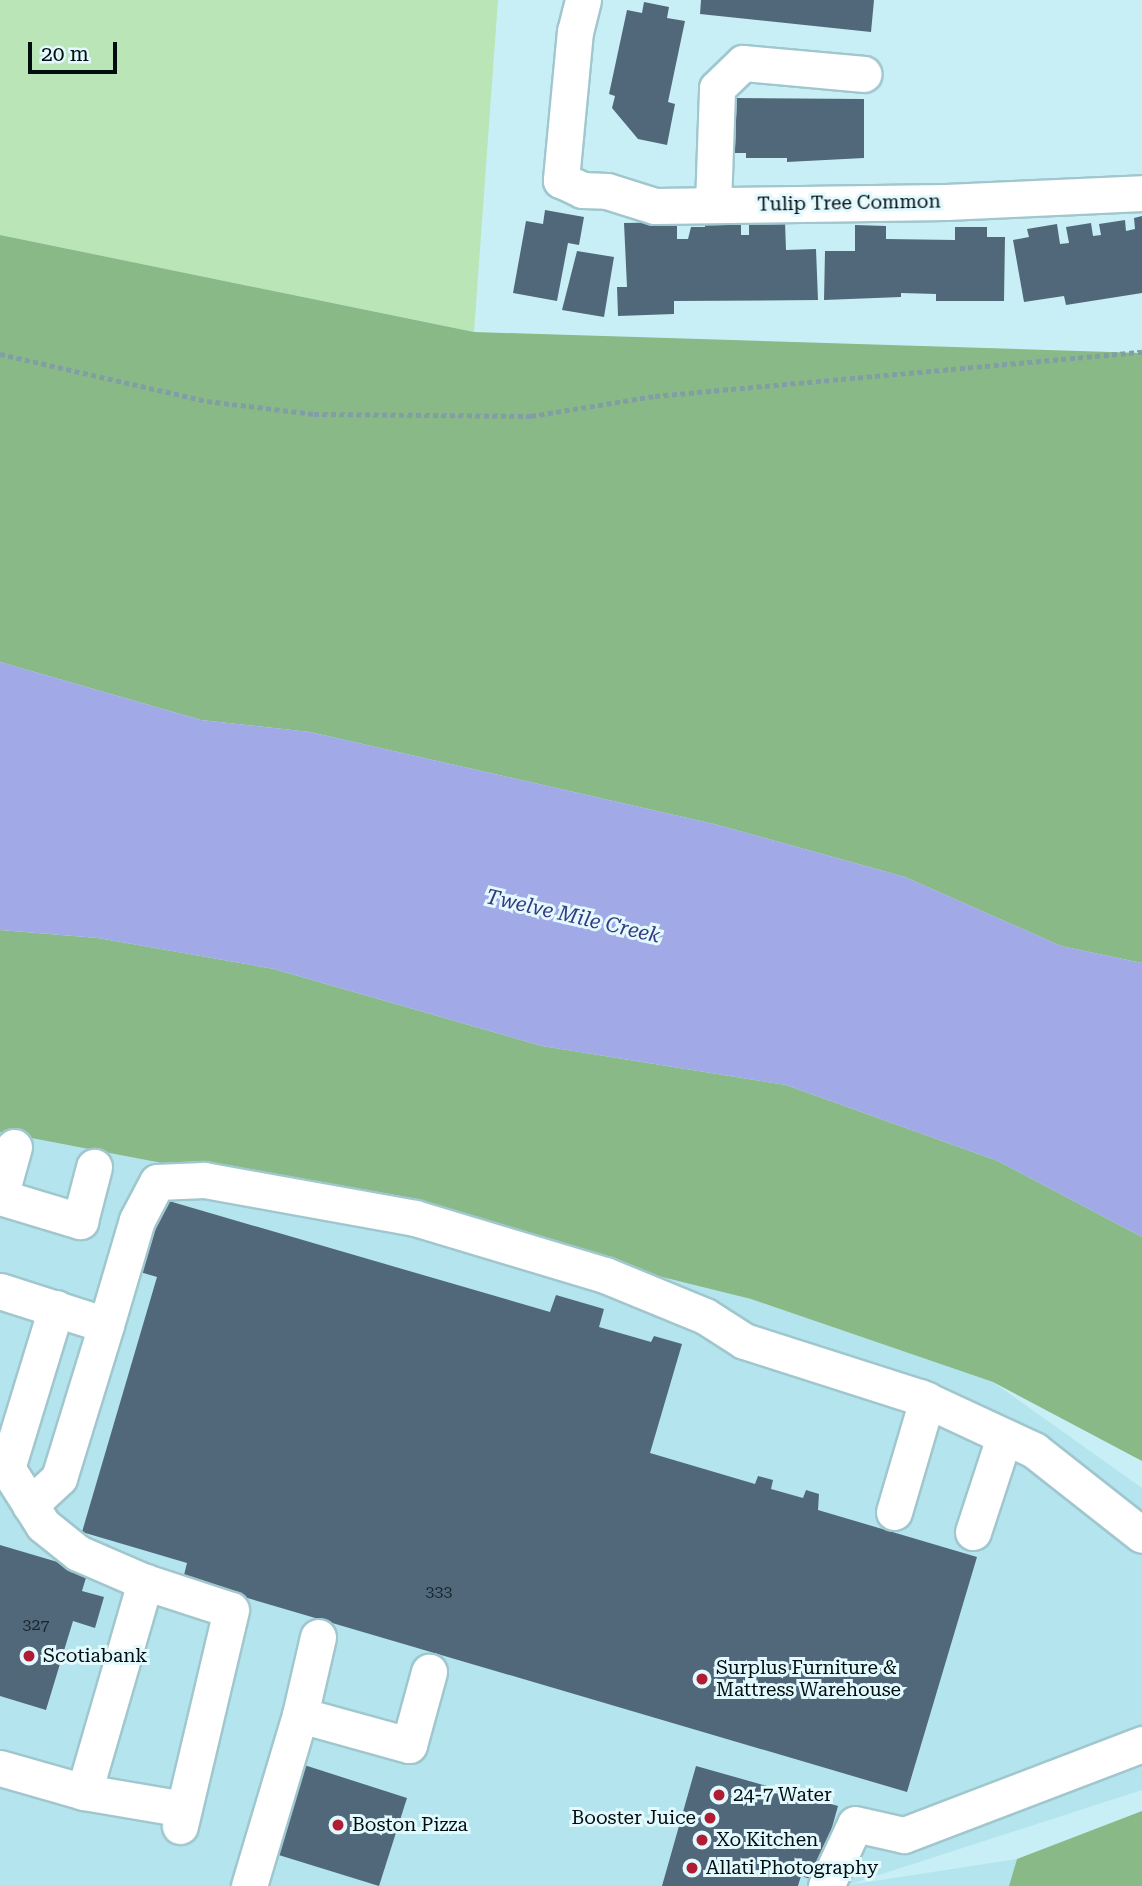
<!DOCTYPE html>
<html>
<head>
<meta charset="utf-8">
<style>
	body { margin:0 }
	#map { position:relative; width:1142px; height:1886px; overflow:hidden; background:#c8eff6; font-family:"Roboto Serif",serif }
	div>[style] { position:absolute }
	.built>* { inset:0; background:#b4e4ee }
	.green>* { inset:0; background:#bae5b7 }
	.forest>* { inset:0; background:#88b986 }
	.water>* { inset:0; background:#a1a9e7 }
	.building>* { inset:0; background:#51687b }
	.path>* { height:4.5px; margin-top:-2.25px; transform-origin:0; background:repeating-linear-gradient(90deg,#819ea4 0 5px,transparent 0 8.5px) }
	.roads { filter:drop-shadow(2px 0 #a1c7ce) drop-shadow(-2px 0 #a1c7ce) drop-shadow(0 2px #a1c7ce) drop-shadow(0 -2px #a1c7ce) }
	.minor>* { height:35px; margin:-17.5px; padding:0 17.5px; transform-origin:17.5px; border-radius:17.5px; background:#fff }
	.dots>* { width:19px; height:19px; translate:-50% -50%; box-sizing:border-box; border:4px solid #e2f9fe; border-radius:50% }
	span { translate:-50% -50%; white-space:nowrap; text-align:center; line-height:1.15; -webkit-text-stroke:6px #e2f9fe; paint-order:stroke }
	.number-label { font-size:16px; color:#16242b }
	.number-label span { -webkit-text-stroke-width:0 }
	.street-label { font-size:19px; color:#020d10 }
	.poi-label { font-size:19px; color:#020d10 }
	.left { translate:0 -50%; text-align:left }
	.right { translate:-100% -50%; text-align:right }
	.water-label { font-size:21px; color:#373881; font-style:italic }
	.scale { position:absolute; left:28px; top:42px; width:89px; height:32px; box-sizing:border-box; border:4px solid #020d10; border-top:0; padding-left:9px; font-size:21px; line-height:24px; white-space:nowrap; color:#020d10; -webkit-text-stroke:5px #e2f9fe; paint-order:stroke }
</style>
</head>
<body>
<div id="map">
	<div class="built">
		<div style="clip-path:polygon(0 1132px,335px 1196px,751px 1299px,993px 1382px,1142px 1488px,1142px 1790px,848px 1885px,1017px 1859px,1009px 1886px,0 1886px)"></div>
	</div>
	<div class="green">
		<div style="clip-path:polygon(0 0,498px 0,474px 332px,0 235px)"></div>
	</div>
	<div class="forest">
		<div style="clip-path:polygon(0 235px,474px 332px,1142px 353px,1142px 963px,1061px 946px,905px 877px,714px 824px,310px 732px,201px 720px,0 662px)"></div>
		<div style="clip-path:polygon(0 930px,98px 938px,274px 969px,542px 1046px,786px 1085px,998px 1161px,1142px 1237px,1142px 1461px,993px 1382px,751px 1299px,335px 1196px,0 1132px)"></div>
		<div style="clip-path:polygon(1142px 1811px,1142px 1886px,1009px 1886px,1017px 1859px)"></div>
	</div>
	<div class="water">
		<div style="clip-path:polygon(0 662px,201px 720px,310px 732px,714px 824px,905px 877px,1061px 946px,1142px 963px,1142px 1237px,998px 1161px,786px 1085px,542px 1046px,274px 969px,98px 938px,0 930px)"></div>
	</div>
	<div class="building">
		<div style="clip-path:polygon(701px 0,874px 0,871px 32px,700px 14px)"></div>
		<div style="clip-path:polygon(644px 2px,669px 7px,667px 18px,685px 21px,668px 102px,675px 104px,667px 145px,638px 139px,612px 108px,615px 96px,609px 94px,627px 10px,642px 13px)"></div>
		<div style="clip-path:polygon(735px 98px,864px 99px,864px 158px,787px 162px,787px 158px,746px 158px,746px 153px,735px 153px)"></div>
		<div style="clip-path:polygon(545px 210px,584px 217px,579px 245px,568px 243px,557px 301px,513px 293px,526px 221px,543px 224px)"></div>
		<div style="clip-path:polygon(1142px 216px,1142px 293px,1066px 305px,1064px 296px,1024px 302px,1013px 240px,1029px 237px,1027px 229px,1057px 224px,1060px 244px,1069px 243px,1066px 227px,1091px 223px,1093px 236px,1101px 235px,1099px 224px,1125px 220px,1126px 231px,1135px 229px,1134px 218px)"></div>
		<div style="clip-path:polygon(677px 222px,677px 239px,688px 239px,691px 227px,705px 227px,705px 222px,741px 225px,741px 235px,749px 235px,749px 223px,785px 222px,786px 250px,816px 249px,818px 300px,674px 301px,674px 314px,618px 316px,617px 287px,627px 287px,624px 223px)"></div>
		<div style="clip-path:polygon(855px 225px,886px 226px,886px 239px,955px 240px,955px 227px,987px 227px,987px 237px,1005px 237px,1004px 301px,936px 301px,936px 294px,901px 293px,901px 297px,824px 300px,825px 251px,855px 251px)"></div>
		<div style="clip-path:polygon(577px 251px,614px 257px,604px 317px,562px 310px)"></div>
		<div style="clip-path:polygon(162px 1199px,550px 1312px,556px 1295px,604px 1309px,599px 1327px,651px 1342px,654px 1336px,682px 1344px,650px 1453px,755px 1484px,758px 1476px,773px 1480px,771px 1489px,803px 1498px,806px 1490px,819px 1494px,818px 1510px,977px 1557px,907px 1792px,183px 1579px,187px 1563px,82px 1532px,157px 1277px,140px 1272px)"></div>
		<div style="clip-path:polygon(0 1545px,88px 1571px,82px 1591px,104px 1597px,95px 1628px,73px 1621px,46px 1710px,0 1696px)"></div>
		<div style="clip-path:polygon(298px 1763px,407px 1798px,379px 1886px,269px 1852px)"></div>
		<div style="clip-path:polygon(696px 1766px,838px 1806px,817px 1881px,801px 1876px,798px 1886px,662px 1886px)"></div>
	</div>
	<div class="path">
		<div style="left:0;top:354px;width:212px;rotate:12.8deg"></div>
		<div style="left:207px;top:401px;width:108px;rotate:6.9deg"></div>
		<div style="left:314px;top:414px;width:217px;rotate:0.5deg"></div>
		<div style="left:531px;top:416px;width:126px;rotate:-9.2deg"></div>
		<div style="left:655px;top:396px;width:489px;rotate:-5.2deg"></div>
	</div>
	<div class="roads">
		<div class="minor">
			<div style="left:583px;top:0;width:32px;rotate:104deg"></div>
			<div style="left:575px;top:31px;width:150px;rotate:95.4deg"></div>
			<div style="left:561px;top:180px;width:23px;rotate:25deg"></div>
			<div style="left:582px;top:190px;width:25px;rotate:2deg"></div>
			<div style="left:607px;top:191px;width:50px;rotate:17.4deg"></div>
			<div style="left:655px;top:206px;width:291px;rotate:-0.8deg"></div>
			<div style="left:946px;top:202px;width:196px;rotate:-2.6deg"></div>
			<div style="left:713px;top:205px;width:117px;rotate:-88deg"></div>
			<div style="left:717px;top:88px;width:36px;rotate:-44deg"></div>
			<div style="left:743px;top:63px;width:121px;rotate:5.2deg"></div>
			<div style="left:0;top:1197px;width:84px;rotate:16.7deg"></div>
			<div style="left:80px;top:1221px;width:56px;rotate:-75.5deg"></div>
			<div style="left:0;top:1197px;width:52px;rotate:-74.4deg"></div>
			<div style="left:0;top:1291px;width:111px;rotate:17.8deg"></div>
			<div style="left:106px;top:1325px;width:109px;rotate:-73.6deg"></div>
			<div style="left:137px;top:1220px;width:43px;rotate:-62.2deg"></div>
			<div style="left:157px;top:1182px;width:47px;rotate:-2.4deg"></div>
			<div style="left:204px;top:1180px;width:214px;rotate:10.2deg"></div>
			<div style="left:415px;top:1218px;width:198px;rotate:16.7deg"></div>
			<div style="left:605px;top:1275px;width:108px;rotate:22.3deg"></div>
			<div style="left:705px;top:1316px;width:46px;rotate:32.7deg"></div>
			<div style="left:744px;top:1341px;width:185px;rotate:17.7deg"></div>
			<div style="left:920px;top:1397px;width:126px;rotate:24.9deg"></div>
			<div style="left:1034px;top:1450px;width:137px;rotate:38.2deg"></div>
			<div style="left:56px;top:1308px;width:167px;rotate:107deg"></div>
			<div style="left:7px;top:1468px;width:67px;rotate:57.7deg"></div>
			<div style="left:43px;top:1525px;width:45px;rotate:38.7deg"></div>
			<div style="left:78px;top:1553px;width:73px;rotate:23.4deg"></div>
			<div style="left:145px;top:1582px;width:90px;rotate:18deg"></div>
			<div style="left:231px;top:1610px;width:222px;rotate:103.3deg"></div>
			<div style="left:30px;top:1505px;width:40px;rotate:-43deg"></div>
			<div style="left:59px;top:1478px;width:160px;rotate:-72.9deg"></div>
			<div style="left:894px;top:1512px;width:117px;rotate:-73.6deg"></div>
			<div style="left:973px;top:1532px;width:100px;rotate:-71.9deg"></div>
			<div style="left:318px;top:1637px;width:80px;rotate:103deg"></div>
			<div style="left:300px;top:1715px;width:113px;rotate:15.4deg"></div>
			<div style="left:409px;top:1745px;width:76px;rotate:-74.7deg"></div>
			<div style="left:0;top:1768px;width:87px;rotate:15.9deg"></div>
			<div style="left:84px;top:1792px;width:100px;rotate:9.7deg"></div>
			<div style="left:84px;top:1792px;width:219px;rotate:-73.8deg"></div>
			<div style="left:249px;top:1886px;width:178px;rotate:-73.4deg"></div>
			<div style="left:826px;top:1886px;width:68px;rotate:-64.9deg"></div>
			<div style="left:855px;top:1824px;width:50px;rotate:12.7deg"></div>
			<div style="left:904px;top:1835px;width:255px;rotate:-20.9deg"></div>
		</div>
	</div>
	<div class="dots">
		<div style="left:29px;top:1656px;background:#b01c33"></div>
		<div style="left:702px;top:1679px;background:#b01c33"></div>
		<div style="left:719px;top:1795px;background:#b01c33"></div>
		<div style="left:710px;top:1818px;background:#b01c33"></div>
		<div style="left:338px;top:1825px;background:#b01c33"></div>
		<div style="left:702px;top:1840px;background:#b01c33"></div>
		<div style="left:692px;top:1868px;background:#b01c33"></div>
	</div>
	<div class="number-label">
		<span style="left:439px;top:1592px">333</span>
		<span style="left:36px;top:1625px">327</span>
	</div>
	<div class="street-label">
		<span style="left:849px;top:203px;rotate:-1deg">Tulip Tree Common</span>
	</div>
	<div class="poi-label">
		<span class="left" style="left:43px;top:1656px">Scotiabank</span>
		<span class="left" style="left:716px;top:1679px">Surplus Furniture &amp;<br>Mattress Warehouse</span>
		<span class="left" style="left:733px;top:1795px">24-7 Water</span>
		<span class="right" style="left:696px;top:1818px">Booster Juice</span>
		<span class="left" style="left:352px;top:1825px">Boston Pizza</span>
		<span class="left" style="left:716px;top:1840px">Xo Kitchen</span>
		<span class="left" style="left:706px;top:1868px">Allati Photography</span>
	</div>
	<div class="water-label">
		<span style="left:573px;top:916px;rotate:13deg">Twelve Mile Creek</span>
	</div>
	<div class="scale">20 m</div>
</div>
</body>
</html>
